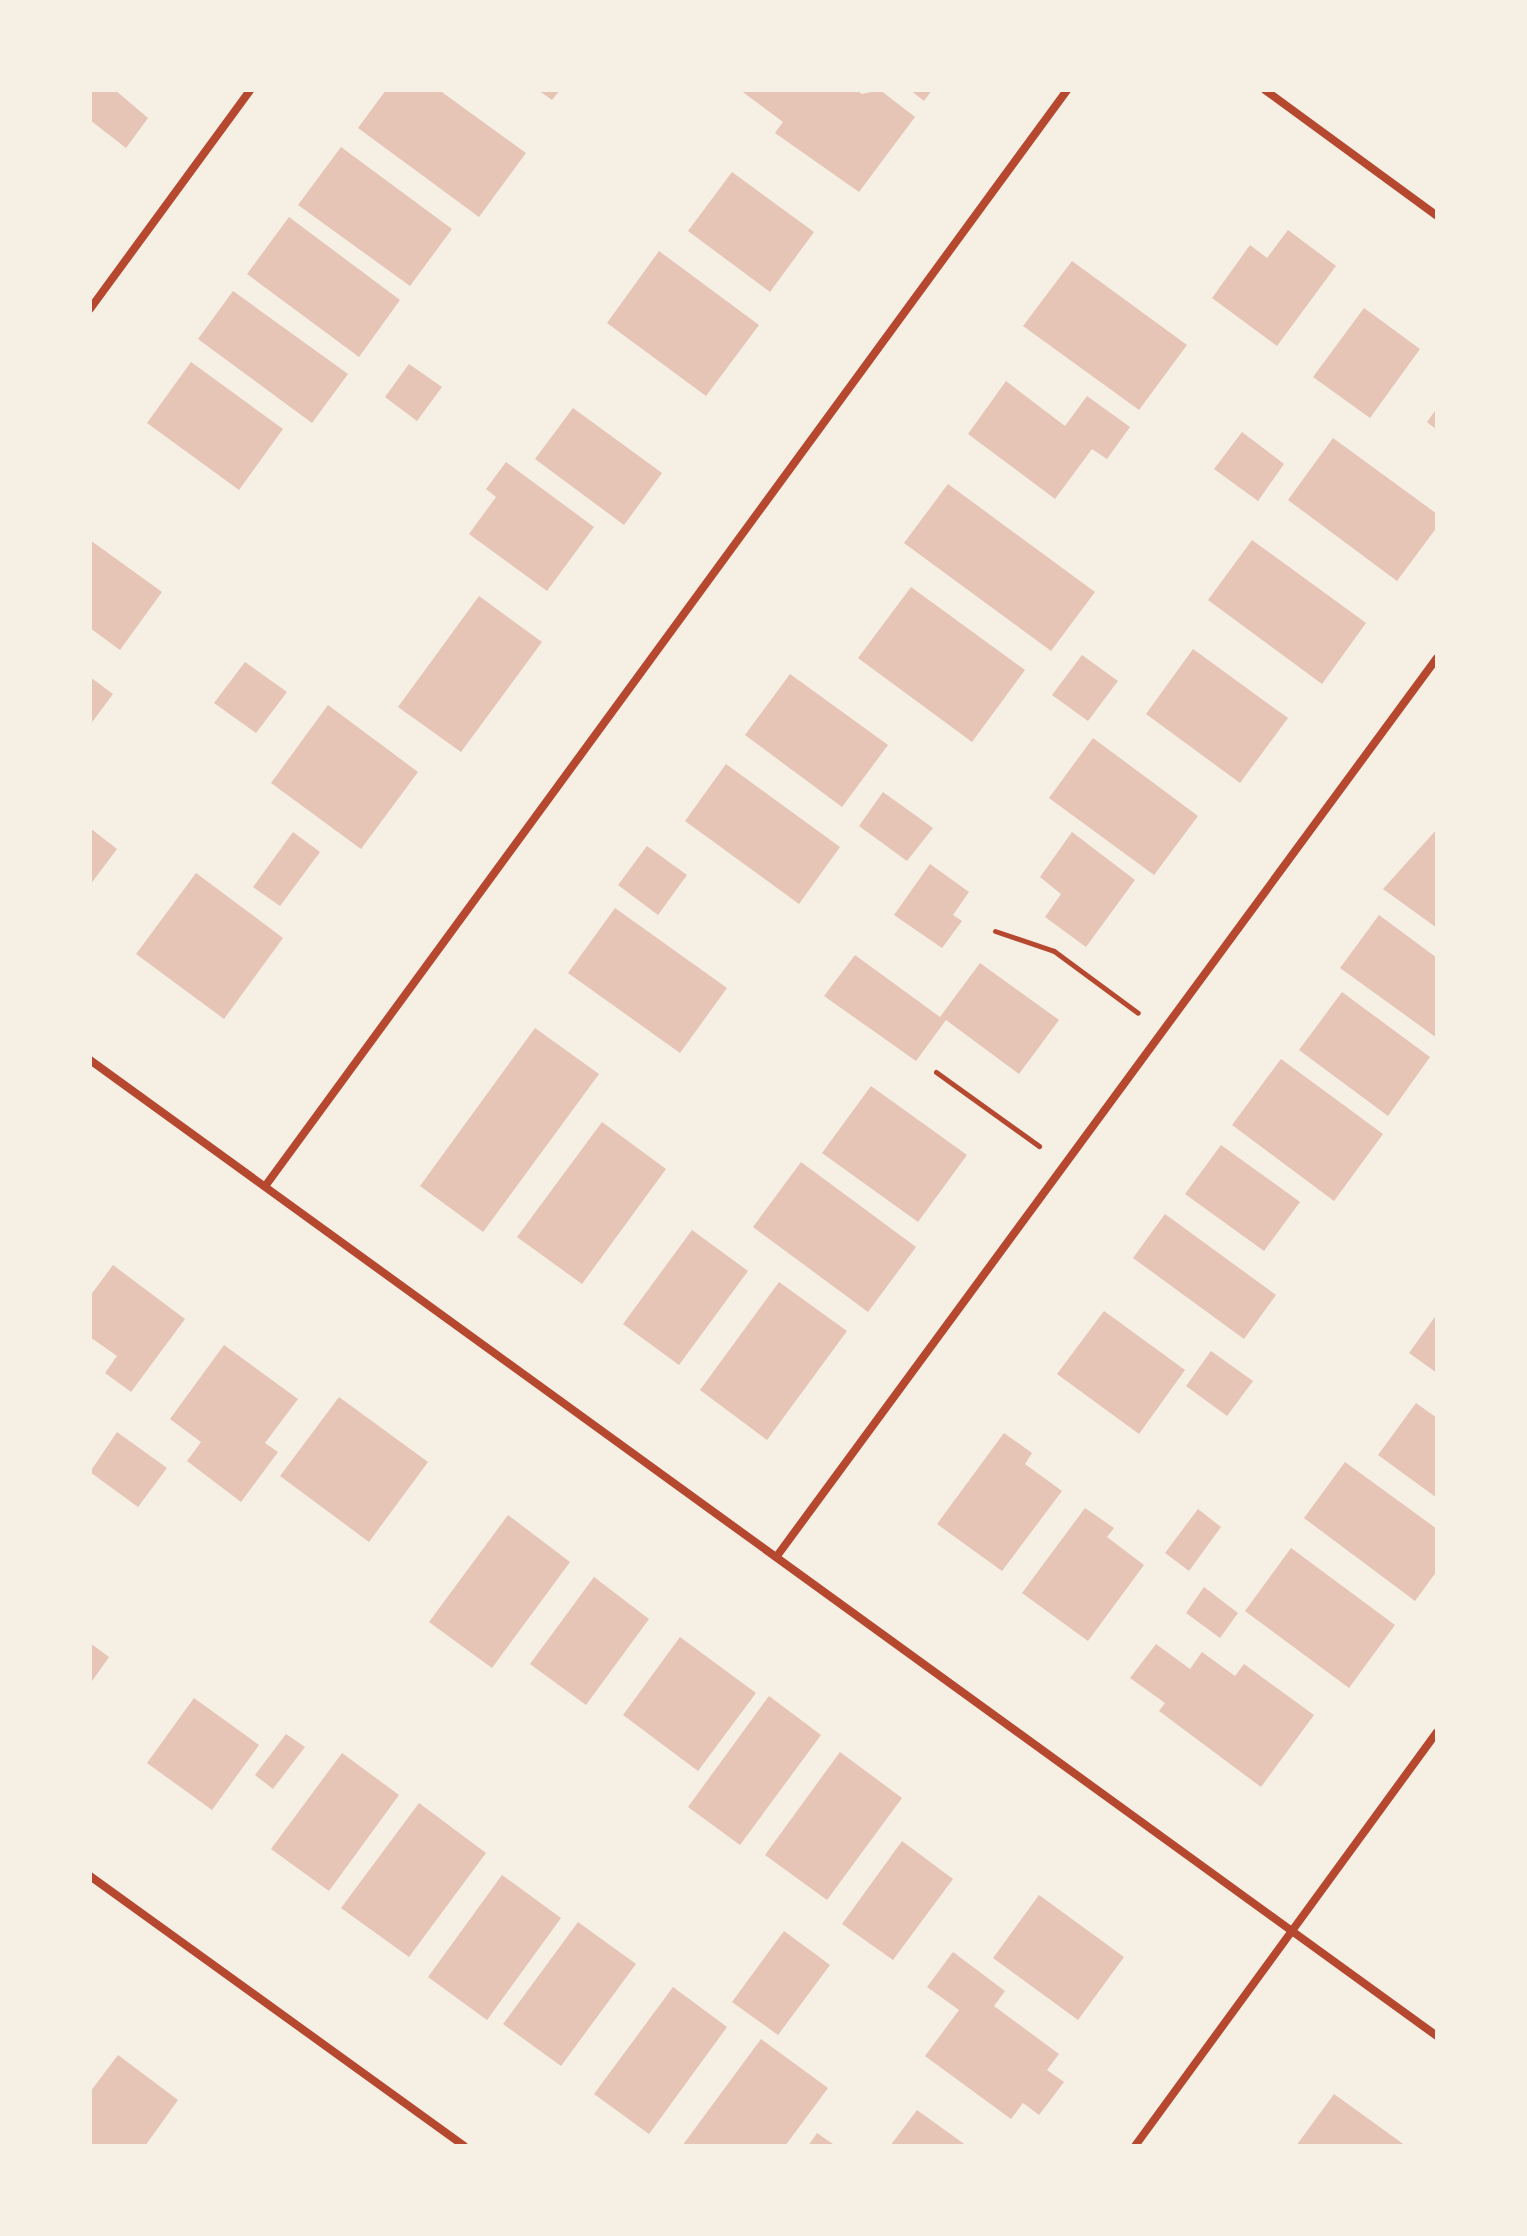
<!DOCTYPE html>
<html>
<head>
<meta charset="utf-8">
<style>
	body { margin:0 }
	#map { position:relative; width:1527px; height:2236px; overflow:hidden; background:#f6efe4; font-family:"DejaVu Sans",sans-serif }
	div>[style] { position:absolute }
	.building>* { inset:0; background:#e6c5b7 }
	.path>* { height:5px; margin:-2.5px; padding:0 2.5px; transform-origin:2.5px; border-radius:2.5px; background:#b5482f }
	.minor>* { height:8px; margin:-4px; padding:0 4px; transform-origin:4px; border-radius:4px; background:#b5482f }
	span { translate:-50% -50%; white-space:nowrap; text-align:center; line-height:1.15; -webkit-text-stroke:6px #f6efe4; paint-order:stroke }
	.frame { position:absolute; inset:0; border:92px solid #f6efe4; pointer-events:none }
</style>
</head>
<body>
<div id="map">
	<div class="building">
		<div style="clip-path:polygon(90px 90px,115px 90px,148px 118px,126px 148px,90px 120px)"></div>
		<div style="clip-path:polygon(386px 90px,439px 90px,526px 153px,479px 217px,358px 128px)"></div>
		<div style="clip-path:polygon(538px 90px,560px 90px,552px 100px)"></div>
		<div style="clip-path:polygon(740px 90px,856px 90px,862px 94px,880px 90px,915px 117px,859px 192px,775px 133px,783px 122px)"></div>
		<div style="clip-path:polygon(910px 90px,932px 90px,924px 101px)"></div>
		<div style="clip-path:polygon(341px 147px,452px 229px,410px 286px,298px 205px)"></div>
		<div style="clip-path:polygon(732px 172px,814px 232px,770px 292px,688px 231px)"></div>
		<div style="clip-path:polygon(289px 217px,400px 300px,359px 357px,247px 274px)"></div>
		<div style="clip-path:polygon(1288px 230px,1336px 266px,1277px 346px,1212px 298px,1250px 245px,1267px 258px)"></div>
		<div style="clip-path:polygon(659px 251px,759px 325px,706px 396px,607px 323px)"></div>
		<div style="clip-path:polygon(1072px 261px,1187px 345px,1139px 410px,1023px 326px)"></div>
		<div style="clip-path:polygon(233px 291px,348px 374px,312px 423px,198px 339px)"></div>
		<div style="clip-path:polygon(1364px 308px,1420px 349px,1370px 418px,1313px 377px)"></div>
		<div style="clip-path:polygon(191px 362px,283px 429px,239px 490px,147px 423px)"></div>
		<div style="clip-path:polygon(409px 364px,442px 387px,417px 421px,385px 397px)"></div>
		<div style="clip-path:polygon(1006px 381px,1065px 426px,1087px 396px,1130px 427px,1107px 459px,1092px 449px,1055px 499px,968px 434px)"></div>
		<div style="clip-path:polygon(573px 408px,662px 473px,624px 525px,535px 459px)"></div>
		<div style="clip-path:polygon(1437px 408px,1437px 430px,1427px 422px)"></div>
		<div style="clip-path:polygon(1242px 432px,1284px 464px,1258px 501px,1214px 469px)"></div>
		<div style="clip-path:polygon(1333px 438px,1437px 514px,1437px 527px,1397px 581px,1288px 500px)"></div>
		<div style="clip-path:polygon(506px 462px,594px 527px,547px 591px,469px 534px,496px 497px,486px 489px)"></div>
		<div style="clip-path:polygon(948px 484px,1095px 592px,1051px 651px,904px 543px)"></div>
		<div style="clip-path:polygon(90px 540px,162px 592px,120px 650px,90px 628px)"></div>
		<div style="clip-path:polygon(1252px 540px,1366px 623px,1322px 684px,1208px 600px)"></div>
		<div style="clip-path:polygon(911px 587px,1025px 670px,972px 742px,858px 658px)"></div>
		<div style="clip-path:polygon(479px 596px,542px 642px,461px 752px,398px 707px)"></div>
		<div style="clip-path:polygon(1193px 649px,1288px 718px,1240px 783px,1146px 714px)"></div>
		<div style="clip-path:polygon(1082px 655px,1118px 681px,1088px 721px,1052px 695px)"></div>
		<div style="clip-path:polygon(245px 662px,287px 692px,256px 733px,214px 703px)"></div>
		<div style="clip-path:polygon(790px 674px,888px 745px,842px 807px,745px 735px)"></div>
		<div style="clip-path:polygon(90px 677px,113px 694px,90px 725px)"></div>
		<div style="clip-path:polygon(328px 705px,418px 772px,361px 849px,271px 783px)"></div>
		<div style="clip-path:polygon(1093px 738px,1198px 816px,1154px 875px,1049px 798px)"></div>
		<div style="clip-path:polygon(726px 764px,840px 847px,799px 904px,685px 821px)"></div>
		<div style="clip-path:polygon(883px 792px,933px 828px,907px 861px,859px 826px)"></div>
		<div style="clip-path:polygon(90px 828px,117px 849px,90px 885px)"></div>
		<div style="clip-path:polygon(1437px 829px,1437px 928px,1383px 889px)"></div>
		<div style="clip-path:polygon(293px 832px,320px 852px,280px 906px,253px 887px)"></div>
		<div style="clip-path:polygon(1072px 832px,1135px 880px,1086px 947px,1045px 917px,1061px 894px,1040px 877px)"></div>
		<div style="clip-path:polygon(647px 846px,687px 875px,658px 915px,618px 885px)"></div>
		<div style="clip-path:polygon(930px 864px,969px 892px,953px 915px,962px 921px,942px 948px,894px 915px)"></div>
		<div style="clip-path:polygon(196px 873px,283px 938px,224px 1019px,136px 954px)"></div>
		<div style="clip-path:polygon(615px 908px,727px 988px,680px 1053px,568px 973px)"></div>
		<div style="clip-path:polygon(1379px 915px,1437px 958px,1437px 1038px,1340px 968px)"></div>
		<div style="clip-path:polygon(855px 955px,940px 1017px,980px 963px,1059px 1020px,1019px 1074px,946px 1020px,916px 1061px,824px 996px)"></div>
		<div style="clip-path:polygon(1342px 992px,1430px 1057px,1388px 1116px,1299px 1050px)"></div>
		<div style="clip-path:polygon(535px 1028px,599px 1074px,483px 1232px,420px 1186px)"></div>
		<div style="clip-path:polygon(1281px 1059px,1383px 1134px,1334px 1201px,1232px 1125px)"></div>
		<div style="clip-path:polygon(871px 1086px,967px 1155px,918px 1222px,822px 1153px)"></div>
		<div style="clip-path:polygon(602px 1122px,666px 1169px,582px 1284px,517px 1237px)"></div>
		<div style="clip-path:polygon(1221px 1145px,1300px 1202px,1264px 1251px,1185px 1194px)"></div>
		<div style="clip-path:polygon(801px 1162px,916px 1247px,868px 1312px,753px 1227px)"></div>
		<div style="clip-path:polygon(1165px 1214px,1276px 1295px,1244px 1339px,1133px 1258px)"></div>
		<div style="clip-path:polygon(692px 1230px,748px 1271px,679px 1365px,623px 1324px)"></div>
		<div style="clip-path:polygon(113px 1265px,185px 1319px,131px 1392px,105px 1373px,117px 1356px,90px 1337px,90px 1296px)"></div>
		<div style="clip-path:polygon(779px 1282px,847px 1331px,767px 1440px,700px 1390px)"></div>
		<div style="clip-path:polygon(1104px 1311px,1185px 1370px,1139px 1434px,1057px 1374px)"></div>
		<div style="clip-path:polygon(1437px 1314px,1437px 1373px,1409px 1353px)"></div>
		<div style="clip-path:polygon(224px 1345px,298px 1399px,265px 1443px,278px 1452px,241px 1502px,187px 1461px,201px 1442px,170px 1419px)"></div>
		<div style="clip-path:polygon(1211px 1351px,1253px 1381px,1227px 1416px,1186px 1386px)"></div>
		<div style="clip-path:polygon(339px 1397px,428px 1462px,369px 1542px,280px 1476px)"></div>
		<div style="clip-path:polygon(1416px 1403px,1437px 1418px,1437px 1498px,1378px 1455px)"></div>
		<div style="clip-path:polygon(117px 1432px,167px 1468px,138px 1507px,90px 1472px)"></div>
		<div style="clip-path:polygon(1004px 1433px,1032px 1453px,1025px 1464px,1062px 1491px,1002px 1571px,937px 1524px)"></div>
		<div style="clip-path:polygon(1345px 1462px,1437px 1529px,1437px 1571px,1415px 1601px,1304px 1518px)"></div>
		<div style="clip-path:polygon(1085px 1508px,1114px 1528px,1107px 1537px,1144px 1565px,1088px 1641px,1022px 1593px)"></div>
		<div style="clip-path:polygon(1198px 1509px,1221px 1527px,1189px 1571px,1165px 1553px)"></div>
		<div style="clip-path:polygon(508px 1515px,570px 1562px,492px 1668px,429px 1622px)"></div>
		<div style="clip-path:polygon(1291px 1548px,1395px 1625px,1349px 1688px,1245px 1611px)"></div>
		<div style="clip-path:polygon(594px 1577px,649px 1619px,586px 1705px,530px 1664px)"></div>
		<div style="clip-path:polygon(1204px 1587px,1238px 1613px,1220px 1638px,1186px 1613px)"></div>
		<div style="clip-path:polygon(680px 1637px,756px 1693px,698px 1771px,623px 1715px)"></div>
		<div style="clip-path:polygon(90px 1643px,109px 1657px,90px 1684px)"></div>
		<div style="clip-path:polygon(1156px 1644px,1190px 1669px,1202px 1652px,1235px 1676px,1244px 1664px,1314px 1715px,1261px 1787px,1159px 1711px,1165px 1703px,1130px 1678px)"></div>
		<div style="clip-path:polygon(769px 1696px,821px 1735px,740px 1845px,688px 1807px)"></div>
		<div style="clip-path:polygon(194px 1698px,259px 1745px,212px 1810px,147px 1763px)"></div>
		<div style="clip-path:polygon(286px 1734px,305px 1747px,273px 1789px,255px 1775px)"></div>
		<div style="clip-path:polygon(840px 1752px,902px 1798px,827px 1900px,765px 1855px)"></div>
		<div style="clip-path:polygon(342px 1753px,399px 1795px,329px 1891px,271px 1849px)"></div>
		<div style="clip-path:polygon(419px 1803px,486px 1853px,409px 1957px,341px 1908px)"></div>
		<div style="clip-path:polygon(902px 1841px,953px 1879px,893px 1960px,842px 1924px)"></div>
		<div style="clip-path:polygon(502px 1875px,561px 1918px,487px 2020px,428px 1977px)"></div>
		<div style="clip-path:polygon(1039px 1895px,1124px 1957px,1078px 2020px,993px 1958px)"></div>
		<div style="clip-path:polygon(578px 1922px,636px 1964px,561px 2066px,503px 2024px)"></div>
		<div style="clip-path:polygon(784px 1931px,830px 1965px,778px 2035px,732px 2002px)"></div>
		<div style="clip-path:polygon(953px 1952px,1005px 1991px,994px 2006px,1059px 2054px,1047px 2070px,1064px 2082px,1039px 2115px,1023px 2103px,1011px 2119px,925px 2056px,959px 2010px,927px 1987px)"></div>
		<div style="clip-path:polygon(673px 1987px,727px 2027px,649px 2134px,594px 2094px)"></div>
		<div style="clip-path:polygon(761px 2039px,828px 2088px,785px 2146px,682px 2146px)"></div>
		<div style="clip-path:polygon(118px 2055px,178px 2100px,145px 2146px,90px 2146px,90px 2092px)"></div>
		<div style="clip-path:polygon(1334px 2094px,1406px 2146px,1296px 2146px)"></div>
		<div style="clip-path:polygon(917px 2110px,967px 2146px,890px 2146px)"></div>
		<div style="clip-path:polygon(817px 2133px,836px 2146px,808px 2146px)"></div>
	</div>
	<div class="path">
		<div style="left:995px;top:931px;width:62px;rotate:18.7deg"></div>
		<div style="left:1054px;top:951px;width:104px;rotate:36.4deg"></div>
		<div style="left:936px;top:1072px;width:127px;rotate:35.7deg"></div>
	</div>
	<div class="minor">
		<div style="left:1265px;top:90px;width:213px;rotate:36.2deg"></div>
		<div style="left:90px;top:309px;width:271px;rotate:-53.8deg"></div>
		<div style="left:90px;top:1060px;width:1663px;rotate:35.93deg"></div>
		<div style="left:266px;top:1185px;width:1357px;rotate:-53.81deg"></div>
		<div style="left:777px;top:1556px;width:1114px;rotate:-53.69deg"></div>
		<div style="left:90px;top:1876px;width:461px;rotate:35.8deg"></div>
		<div style="left:1135px;top:2146px;width:512px;rotate:-53.89deg"></div>
	</div>
	<div class="frame"></div>
</div>
</body>
</html>
